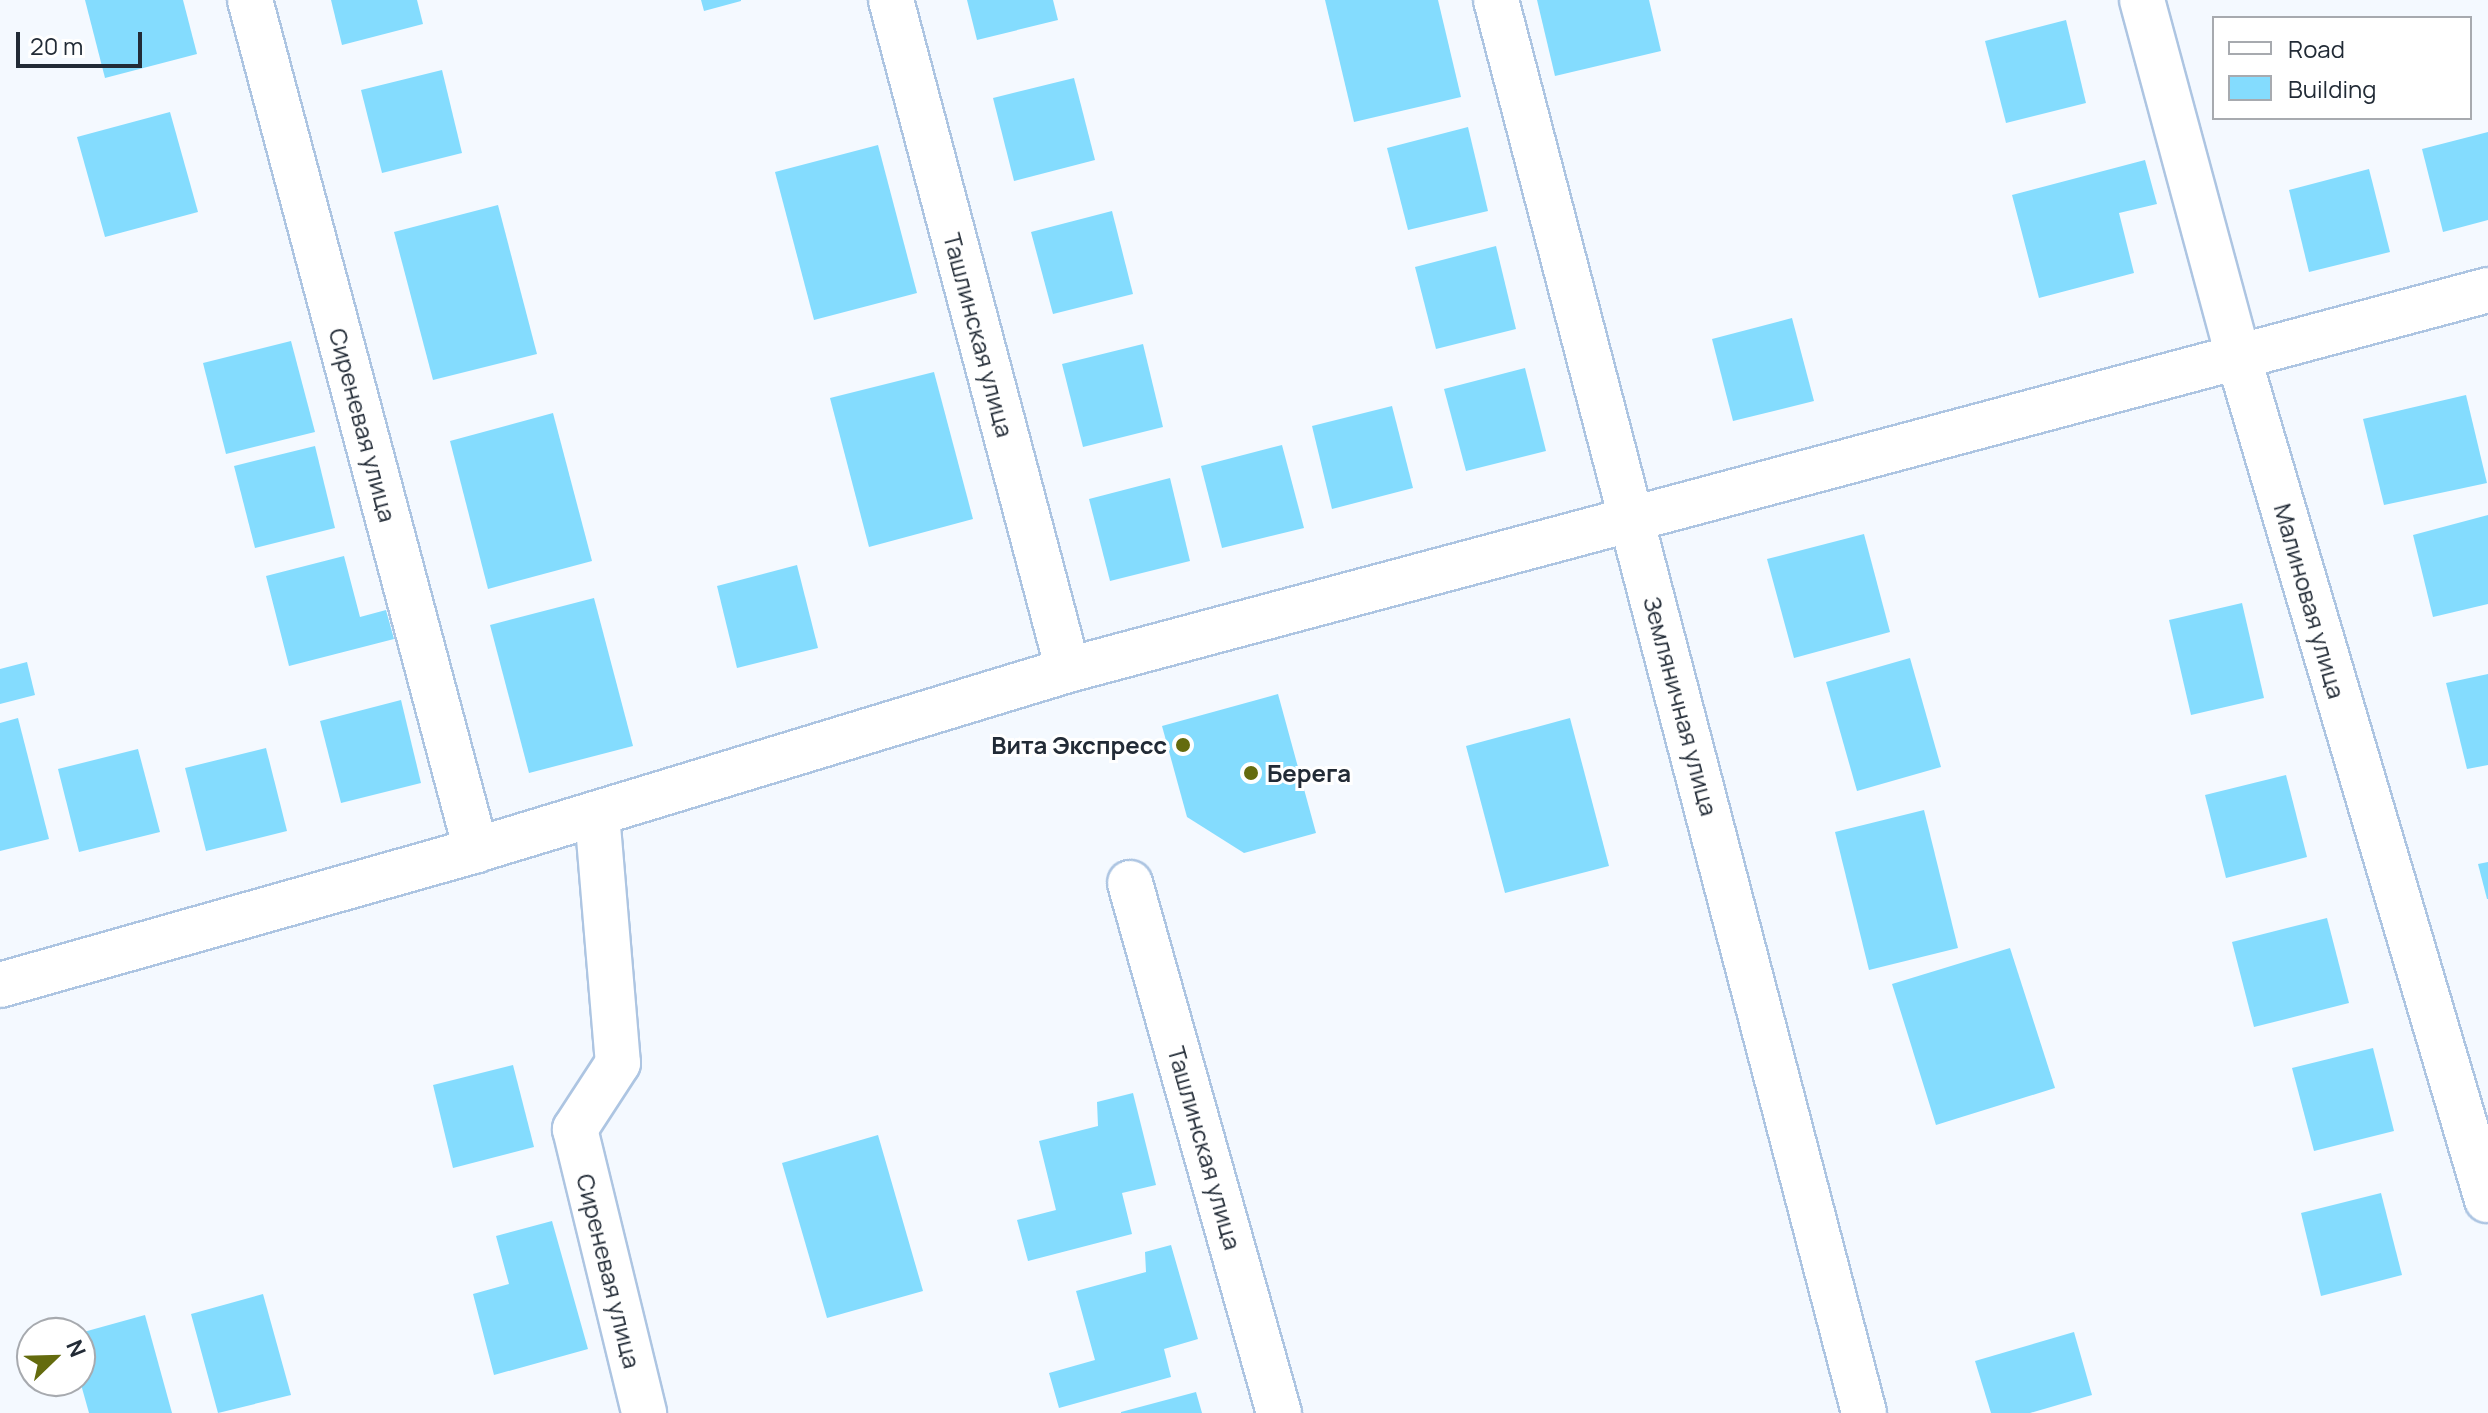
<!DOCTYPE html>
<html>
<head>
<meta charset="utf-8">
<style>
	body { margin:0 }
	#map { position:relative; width:2488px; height:1413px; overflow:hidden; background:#f4f9ff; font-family:Manrope,sans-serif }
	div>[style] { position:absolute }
	.building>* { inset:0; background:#84dcfe }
	.roads { filter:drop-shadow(2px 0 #adc5e2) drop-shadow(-2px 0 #adc5e2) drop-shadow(0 2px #adc5e2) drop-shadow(0 -2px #adc5e2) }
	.minor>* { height:44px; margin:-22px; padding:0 22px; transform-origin:22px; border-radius:22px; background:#fff }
	.dots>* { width:22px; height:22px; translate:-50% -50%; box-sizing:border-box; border:4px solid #fff; border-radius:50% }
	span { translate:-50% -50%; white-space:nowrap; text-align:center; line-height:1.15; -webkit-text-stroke:6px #fff; paint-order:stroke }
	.street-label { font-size:24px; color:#222b36 }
	.poi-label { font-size:24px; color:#222b36; font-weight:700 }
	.right { translate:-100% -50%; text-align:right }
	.left { translate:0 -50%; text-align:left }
	.legend { position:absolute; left:2212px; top:16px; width:260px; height:104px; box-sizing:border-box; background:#fff; border:2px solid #a7aaaf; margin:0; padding:10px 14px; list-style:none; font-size:24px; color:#222b36 }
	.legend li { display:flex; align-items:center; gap:16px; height:40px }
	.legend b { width:40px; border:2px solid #a7aaaf }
	.north { position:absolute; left:16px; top:1317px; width:80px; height:80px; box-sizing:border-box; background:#fff; border:2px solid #a7aaaf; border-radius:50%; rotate:67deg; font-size:22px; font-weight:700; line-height:32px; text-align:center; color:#222b36 }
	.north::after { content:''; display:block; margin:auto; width:28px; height:36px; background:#646b0e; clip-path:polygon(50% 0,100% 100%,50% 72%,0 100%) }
	.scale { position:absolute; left:16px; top:32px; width:126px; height:36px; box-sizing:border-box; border:4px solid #222b36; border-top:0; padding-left:10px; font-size:24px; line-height:28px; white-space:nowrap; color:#222b36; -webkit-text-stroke:6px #fff; paint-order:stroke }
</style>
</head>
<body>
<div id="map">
	<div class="building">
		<div style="clip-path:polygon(85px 0,183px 0,197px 54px,105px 78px)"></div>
		<div style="clip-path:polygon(331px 0,417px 0,423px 24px,342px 45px)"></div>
		<div style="clip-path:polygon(701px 0,741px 0,741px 1px,704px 11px)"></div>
		<div style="clip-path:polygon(967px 0,1053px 0,1058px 20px,977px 40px)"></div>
		<div style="clip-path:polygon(1325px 0,1438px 0,1461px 97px,1354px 122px)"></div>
		<div style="clip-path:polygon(1537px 0,1649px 0,1661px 51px,1555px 76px)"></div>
		<div style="clip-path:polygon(2066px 20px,2086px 103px,2006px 123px,1985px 41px)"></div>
		<div style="clip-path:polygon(442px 70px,462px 153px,382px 173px,361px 90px)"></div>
		<div style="clip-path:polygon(1074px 78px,1095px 160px,1014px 181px,993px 98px)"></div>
		<div style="clip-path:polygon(170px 112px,198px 212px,105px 237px,77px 137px)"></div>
		<div style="clip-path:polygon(1468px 127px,1488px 211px,1408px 230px,1387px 148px)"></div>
		<div style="clip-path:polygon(2488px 132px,2488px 220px,2443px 232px,2422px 149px)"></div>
		<div style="clip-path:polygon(878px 145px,917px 293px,814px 320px,775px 172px)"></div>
		<div style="clip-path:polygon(2145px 160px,2157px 204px,2119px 213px,2134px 273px,2039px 298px,2012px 195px)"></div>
		<div style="clip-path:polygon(2369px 169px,2390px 252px,2309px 272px,2289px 190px)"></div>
		<div style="clip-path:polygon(498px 205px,537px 354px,433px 380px,394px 232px)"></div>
		<div style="clip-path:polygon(1112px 211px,1133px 294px,1053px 314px,1031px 232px)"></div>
		<div style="clip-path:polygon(1496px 246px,1516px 329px,1436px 349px,1415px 267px)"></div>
		<div style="clip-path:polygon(1792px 318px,1814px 401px,1733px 421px,1712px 339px)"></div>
		<div style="clip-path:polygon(291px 341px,315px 432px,226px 454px,203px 363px)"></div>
		<div style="clip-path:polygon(1143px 344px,1163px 427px,1083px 447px,1062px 364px)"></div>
		<div style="clip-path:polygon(1525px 368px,1546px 451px,1466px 471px,1444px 389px)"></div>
		<div style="clip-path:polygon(934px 372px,973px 519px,869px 547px,830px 398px)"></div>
		<div style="clip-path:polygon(2466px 395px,2487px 483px,2384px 505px,2363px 419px)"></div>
		<div style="clip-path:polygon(1392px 406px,1413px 488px,1332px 509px,1312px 426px)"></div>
		<div style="clip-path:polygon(553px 413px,592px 561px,488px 589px,450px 441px)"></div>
		<div style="clip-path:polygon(1282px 445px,1304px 528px,1222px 548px,1201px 466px)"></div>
		<div style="clip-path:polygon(315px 446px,335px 528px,255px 548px,234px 466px)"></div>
		<div style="clip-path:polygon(1170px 478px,1190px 561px,1110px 581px,1089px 499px)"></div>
		<div style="clip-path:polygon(2488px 515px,2488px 604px,2433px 617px,2413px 535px)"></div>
		<div style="clip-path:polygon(1864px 534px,1890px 632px,1794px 658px,1767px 559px)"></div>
		<div style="clip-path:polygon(344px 556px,360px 617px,386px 610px,394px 639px,289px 666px,266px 576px)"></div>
		<div style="clip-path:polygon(797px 565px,818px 648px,737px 668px,717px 586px)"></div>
		<div style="clip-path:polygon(594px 598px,633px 746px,529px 773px,490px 625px)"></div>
		<div style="clip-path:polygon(2242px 603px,2264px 698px,2191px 715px,2169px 620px)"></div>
		<div style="clip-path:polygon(1910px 658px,1941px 767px,1857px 791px,1826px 682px)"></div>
		<div style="clip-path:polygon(27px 662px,35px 695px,0 704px,0 669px)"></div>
		<div style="clip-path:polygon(2488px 674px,2488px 765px,2467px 769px,2446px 683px)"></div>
		<div style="clip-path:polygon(1278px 694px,1316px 833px,1244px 853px,1187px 817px,1162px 726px)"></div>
		<div style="clip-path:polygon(401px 700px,421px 783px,341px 803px,320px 721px)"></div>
		<div style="clip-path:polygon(18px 718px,49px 839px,0 851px,0 723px)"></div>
		<div style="clip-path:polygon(1570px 718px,1609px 866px,1505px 893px,1466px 746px)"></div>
		<div style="clip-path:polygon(266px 748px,287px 831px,206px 851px,185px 768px)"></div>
		<div style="clip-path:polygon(138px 749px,160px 832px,79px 852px,58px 769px)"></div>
		<div style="clip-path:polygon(2286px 775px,2307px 857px,2226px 878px,2205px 795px)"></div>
		<div style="clip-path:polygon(1924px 810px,1958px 948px,1869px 970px,1835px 832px)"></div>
		<div style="clip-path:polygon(2488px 862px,2488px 899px,2487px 899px,2478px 864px)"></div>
		<div style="clip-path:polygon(2327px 918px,2349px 1003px,2254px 1027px,2232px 942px)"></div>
		<div style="clip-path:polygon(2010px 948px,2055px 1088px,1936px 1125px,1892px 984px)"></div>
		<div style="clip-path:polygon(2373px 1048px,2394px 1131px,2314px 1151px,2292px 1068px)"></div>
		<div style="clip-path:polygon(513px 1065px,534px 1147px,453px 1168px,433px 1085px)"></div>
		<div style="clip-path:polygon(1133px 1093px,1156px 1185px,1122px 1193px,1132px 1234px,1028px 1261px,1017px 1220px,1056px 1210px,1039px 1141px,1098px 1126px,1097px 1102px)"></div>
		<div style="clip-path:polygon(878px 1135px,923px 1291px,827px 1318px,782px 1163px)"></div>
		<div style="clip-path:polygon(2381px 1193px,2402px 1275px,2321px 1296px,2301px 1213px)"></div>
		<div style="clip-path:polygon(552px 1221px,588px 1349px,494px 1375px,473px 1294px,509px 1284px,496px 1236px)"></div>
		<div style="clip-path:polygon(1171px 1245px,1198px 1339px,1164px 1349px,1171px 1377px,1059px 1408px,1049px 1373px,1095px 1360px,1076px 1291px,1146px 1272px,1145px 1252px)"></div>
		<div style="clip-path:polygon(263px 1294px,291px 1395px,218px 1413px,191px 1314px)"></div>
		<div style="clip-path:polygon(145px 1315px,172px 1413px,89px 1413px,80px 1381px,80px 1333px)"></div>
		<div style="clip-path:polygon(2074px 1332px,2092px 1395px,2030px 1413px,1991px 1413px,1975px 1361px)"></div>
		<div style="clip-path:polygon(1196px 1392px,1202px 1413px,1121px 1413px,1121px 1412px)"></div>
	</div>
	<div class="roads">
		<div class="minor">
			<div style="left:250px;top:0;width:880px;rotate:75.11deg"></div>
			<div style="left:891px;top:0;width:693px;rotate:75.2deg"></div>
			<div style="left:1496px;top:0;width:1460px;rotate:75.4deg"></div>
			<div style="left:2142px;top:0;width:369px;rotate:74.9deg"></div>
			<div style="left:2238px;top:356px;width:880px;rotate:73.56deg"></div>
			<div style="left:597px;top:814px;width:250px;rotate:85.2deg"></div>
			<div style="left:618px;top:1063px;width:79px;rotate:123.1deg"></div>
			<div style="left:575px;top:1129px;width:292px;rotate:76.3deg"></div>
			<div style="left:1130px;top:883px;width:551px;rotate:74.3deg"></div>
			<div style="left:0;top:985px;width:495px;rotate:-15.8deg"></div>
			<div style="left:476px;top:850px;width:619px;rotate:-16.91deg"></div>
			<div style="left:1068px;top:670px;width:1470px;rotate:-14.98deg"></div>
		</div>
	</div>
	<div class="dots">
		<div style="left:1183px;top:745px;background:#646b0e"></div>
		<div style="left:1251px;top:773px;background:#646b0e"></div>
	</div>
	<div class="street-label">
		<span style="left:979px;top:335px;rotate:75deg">Ташлинская улица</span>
		<span style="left:363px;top:425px;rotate:75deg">Сиреневая улица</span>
		<span style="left:2310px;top:601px;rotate:74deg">Малиновая улица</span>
		<span style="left:1681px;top:706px;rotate:75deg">Земляничная улица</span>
		<span style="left:1205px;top:1148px;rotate:74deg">Ташлинская улица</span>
		<span style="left:609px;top:1271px;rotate:76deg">Сиреневая улица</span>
	</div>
	<div class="poi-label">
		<span class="right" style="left:1167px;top:745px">Вита Экспресс</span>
		<span class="left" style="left:1267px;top:773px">Берега</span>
	</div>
	<ul class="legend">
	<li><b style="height:10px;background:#fff"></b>Road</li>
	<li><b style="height:22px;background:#84dcfe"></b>Building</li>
	</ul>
	<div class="north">N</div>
	<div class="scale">20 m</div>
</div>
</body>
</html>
